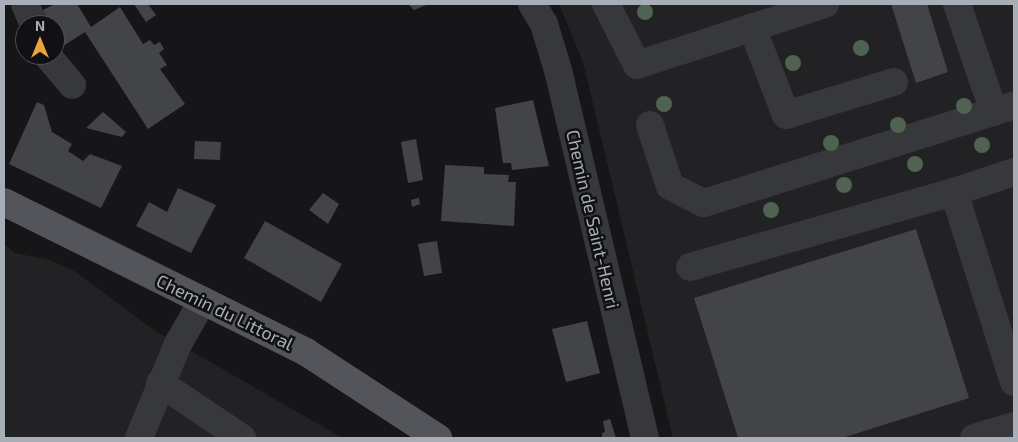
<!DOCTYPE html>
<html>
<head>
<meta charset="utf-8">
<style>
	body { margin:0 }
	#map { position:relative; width:1018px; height:442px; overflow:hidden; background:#161618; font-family:"Exo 2",sans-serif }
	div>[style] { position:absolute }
	.built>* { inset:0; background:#222225 }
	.building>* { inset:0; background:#424448 }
	.minor>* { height:28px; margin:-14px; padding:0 14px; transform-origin:14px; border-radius:14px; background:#37383c }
	.major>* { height:28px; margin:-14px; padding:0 14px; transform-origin:14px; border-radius:14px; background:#53555b }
	.trees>* { width:16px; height:16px; margin:-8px; border-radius:50%; background:#506251 }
	span { translate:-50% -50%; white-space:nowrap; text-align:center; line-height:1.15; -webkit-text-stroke:5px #111113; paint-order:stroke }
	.street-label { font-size:18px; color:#a8aeb7 }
	.frame { position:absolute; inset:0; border:5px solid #a8aeb7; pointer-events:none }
	.north { position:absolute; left:15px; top:15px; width:50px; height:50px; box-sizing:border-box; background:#111113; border:1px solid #4d5055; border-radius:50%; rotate:0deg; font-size:14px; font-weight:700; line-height:20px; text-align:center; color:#a8aeb7 }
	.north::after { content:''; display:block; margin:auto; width:18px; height:22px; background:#e9a43d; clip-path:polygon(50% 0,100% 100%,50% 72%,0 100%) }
</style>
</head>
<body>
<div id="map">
	<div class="built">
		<div style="clip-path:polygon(559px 4px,1014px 4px,1014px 438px,673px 438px,583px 62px)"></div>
		<div style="clip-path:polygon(4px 244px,15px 253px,50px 260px,74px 271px,154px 330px,343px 438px,4px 438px)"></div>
	</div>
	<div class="building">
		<div style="clip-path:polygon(55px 4px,77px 4px,91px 27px,120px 7px,143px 44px,150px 40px,154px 45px,160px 42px,164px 49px,159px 53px,167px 65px,160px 69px,185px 104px,148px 129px,85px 32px,60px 48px,55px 25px,50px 25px,43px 10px)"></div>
		<div style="clip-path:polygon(134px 4px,148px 4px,156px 15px,146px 22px)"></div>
		<div style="clip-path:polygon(408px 4px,429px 4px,414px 10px)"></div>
		<div style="clip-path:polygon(891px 4px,927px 4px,948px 72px,916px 83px)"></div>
		<div style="clip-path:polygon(533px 100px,549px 166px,512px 170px,511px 163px,503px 163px,495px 108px)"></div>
		<div style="clip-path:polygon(37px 102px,44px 105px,52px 132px,72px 144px,68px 151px,83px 161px,90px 154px,122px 166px,101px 208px,9px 164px)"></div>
		<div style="clip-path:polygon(103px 112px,126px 132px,122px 137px,86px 128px)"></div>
		<div style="clip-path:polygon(416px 139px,423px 180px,408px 183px,401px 142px)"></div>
		<div style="clip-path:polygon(195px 141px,221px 142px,220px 160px,194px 159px)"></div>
		<div style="clip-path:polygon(445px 165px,484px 167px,484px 174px,509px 175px,508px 182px,516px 182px,514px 226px,441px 221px)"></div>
		<div style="clip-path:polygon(178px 188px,216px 205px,191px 253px,136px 226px,149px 202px,167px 212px)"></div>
		<div style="clip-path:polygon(323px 193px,339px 204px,328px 224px,309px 210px)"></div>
		<div style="clip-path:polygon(419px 198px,420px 204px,412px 207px,411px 200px)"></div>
		<div style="clip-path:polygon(265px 221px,342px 264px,321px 302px,244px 258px)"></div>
		<div style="clip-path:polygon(916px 229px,969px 398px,842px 438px,738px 438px,694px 298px)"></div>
		<div style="clip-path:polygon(437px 241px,442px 273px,424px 276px,418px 244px)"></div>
		<div style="clip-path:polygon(587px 321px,600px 373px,566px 382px,552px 329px)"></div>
		<div style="clip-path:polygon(610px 419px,616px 438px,602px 438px,602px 433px,605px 432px,603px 421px)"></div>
	</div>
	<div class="minor">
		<div style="left:25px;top:4px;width:23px;rotate:67deg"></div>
		<div style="left:532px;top:4px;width:23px;rotate:59deg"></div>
		<div style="left:544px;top:24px;width:48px;rotate:73.1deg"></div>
		<div style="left:558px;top:70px;width:378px;rotate:76.7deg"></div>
		<div style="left:606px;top:4px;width:68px;rotate:63.1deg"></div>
		<div style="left:637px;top:65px;width:198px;rotate:-18deg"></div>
		<div style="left:957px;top:4px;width:114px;rotate:71.1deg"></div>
		<div style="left:752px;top:27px;width:94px;rotate:68.9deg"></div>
		<div style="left:786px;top:115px;width:113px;rotate:-17deg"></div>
		<div style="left:47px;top:55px;width:39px;rotate:50deg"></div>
		<div style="left:650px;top:125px;width:64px;rotate:71.8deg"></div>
		<div style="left:670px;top:186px;width:38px;rotate:27deg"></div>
		<div style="left:704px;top:203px;width:325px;rotate:-17.5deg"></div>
		<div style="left:1014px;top:172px;width:63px;rotate:161.6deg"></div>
		<div style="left:954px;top:192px;width:199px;rotate:72.5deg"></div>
		<div style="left:690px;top:267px;width:274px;rotate:-15.9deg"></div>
		<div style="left:160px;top:383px;width:99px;rotate:33.9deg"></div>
		<div style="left:139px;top:438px;width:102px;rotate:-67.5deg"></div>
		<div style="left:178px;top:344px;width:48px;rotate:-60.3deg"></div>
		<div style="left:974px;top:438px;width:42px;rotate:-16.7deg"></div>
	</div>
	<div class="major">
		<div style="left:4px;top:202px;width:337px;rotate:26.4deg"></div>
		<div style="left:306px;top:352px;width:158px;rotate:33.1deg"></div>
	</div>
	<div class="trees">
		<div style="left:645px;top:12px"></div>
		<div style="left:861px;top:48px"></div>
		<div style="left:793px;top:63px"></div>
		<div style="left:664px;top:104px"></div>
		<div style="left:964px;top:106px"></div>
		<div style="left:898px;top:125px"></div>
		<div style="left:831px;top:143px"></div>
		<div style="left:982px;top:145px"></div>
		<div style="left:915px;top:164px"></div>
		<div style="left:844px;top:185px"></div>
		<div style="left:771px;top:210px"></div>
	</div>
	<div class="street-label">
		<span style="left:593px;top:219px;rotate:77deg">Chemin de Saint-Henri</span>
		<span style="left:225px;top:312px;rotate:26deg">Chemin du Littoral</span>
	</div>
	<div class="frame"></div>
	<div class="north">N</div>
</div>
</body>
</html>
